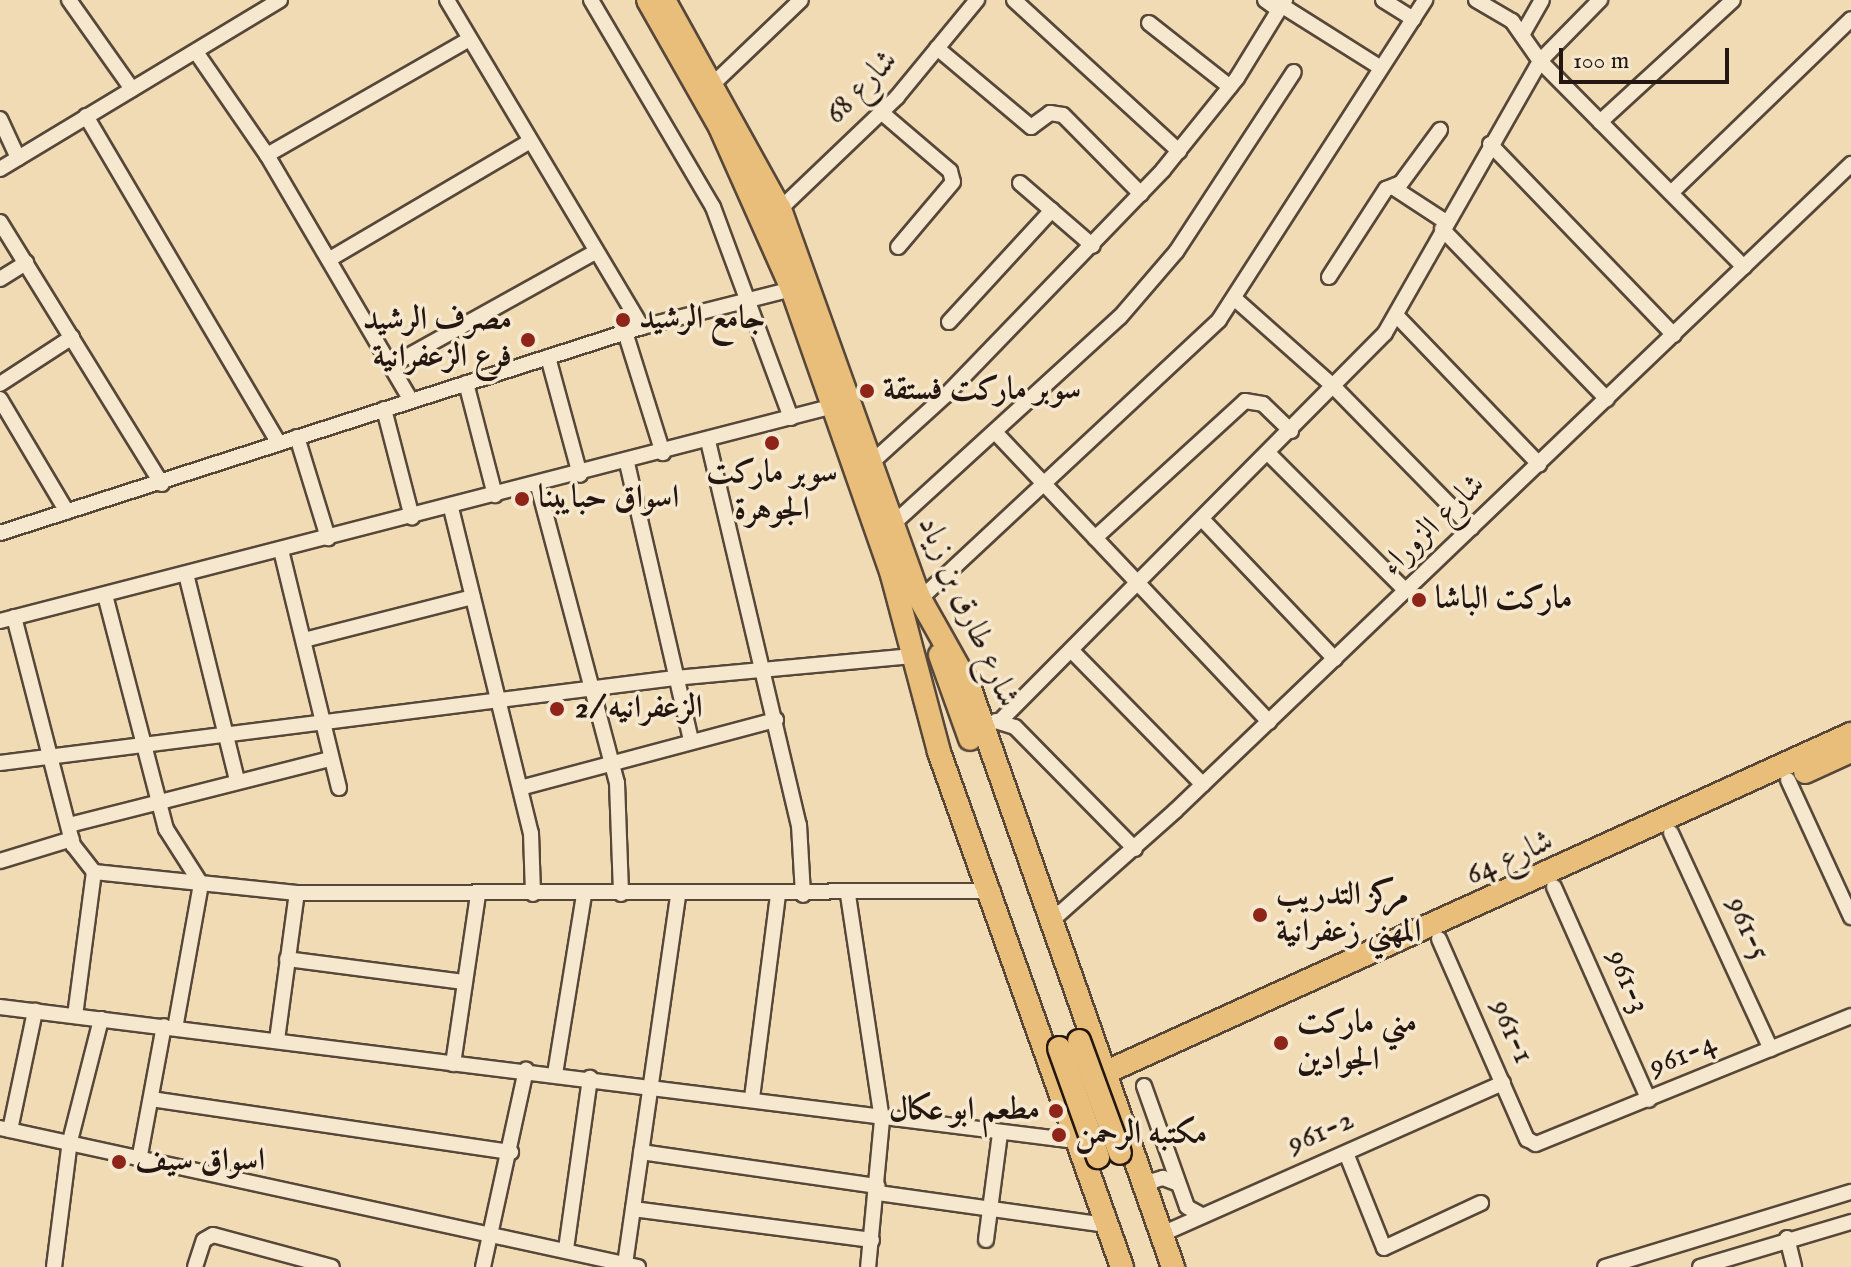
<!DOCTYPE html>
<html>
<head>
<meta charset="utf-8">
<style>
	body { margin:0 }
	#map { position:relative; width:1851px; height:1267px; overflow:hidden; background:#f0dbb4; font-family:"IM FELL English",Amiri,serif }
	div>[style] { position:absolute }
	.roads { filter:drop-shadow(2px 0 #574739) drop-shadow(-2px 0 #574739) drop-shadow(0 2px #574739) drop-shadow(0 -2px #574739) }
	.minor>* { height:14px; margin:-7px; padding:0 7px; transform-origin:7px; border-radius:7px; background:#f5e8ce }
	.primary>* { height:22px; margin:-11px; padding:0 11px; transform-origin:11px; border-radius:11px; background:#e8be7a }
	.bridges { filter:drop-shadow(2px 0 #241610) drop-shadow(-2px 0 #241610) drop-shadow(0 2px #241610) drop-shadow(0 -2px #241610) }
	.primary-bridge>* { height:22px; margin:-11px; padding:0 11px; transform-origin:11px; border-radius:11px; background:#e8be7a }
	.dots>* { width:22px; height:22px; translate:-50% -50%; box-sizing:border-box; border:4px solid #f5e8ce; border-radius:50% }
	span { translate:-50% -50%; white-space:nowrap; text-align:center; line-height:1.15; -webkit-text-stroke:7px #f5e8ce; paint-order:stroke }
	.street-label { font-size:32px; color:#241610 }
	.poi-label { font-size:32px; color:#241610; font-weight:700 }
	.left { translate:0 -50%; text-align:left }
	.right { translate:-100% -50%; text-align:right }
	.scale { position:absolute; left:1559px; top:48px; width:170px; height:36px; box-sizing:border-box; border:4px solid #241610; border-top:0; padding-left:10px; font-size:24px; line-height:28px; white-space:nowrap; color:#241610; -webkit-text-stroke:6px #f5e8ce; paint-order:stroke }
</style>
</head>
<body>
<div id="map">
	<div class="roads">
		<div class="minor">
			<div style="left:69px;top:0;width:109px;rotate:54.7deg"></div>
			<div style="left:447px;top:0;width:381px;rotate:59.2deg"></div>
			<div style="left:591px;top:0;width:240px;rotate:59.5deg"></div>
			<div style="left:713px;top:207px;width:225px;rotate:69.7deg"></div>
			<div style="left:1014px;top:0;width:224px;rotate:42.5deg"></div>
			<div style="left:1265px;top:0;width:17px;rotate:36deg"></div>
			<div style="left:1383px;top:0;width:36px;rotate:32deg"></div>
			<div style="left:1476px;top:0;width:42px;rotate:30.3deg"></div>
			<div style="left:1512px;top:21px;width:49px;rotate:55deg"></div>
			<div style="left:1540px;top:61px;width:290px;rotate:45.3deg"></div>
			<div style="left:1281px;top:5px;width:118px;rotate:32.2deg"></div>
			<div style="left:1149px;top:23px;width:103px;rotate:38.3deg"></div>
			<div style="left:1522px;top:35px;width:40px;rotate:-60.3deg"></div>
			<div style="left:937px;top:48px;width:123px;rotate:40deg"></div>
			<div style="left:1031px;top:127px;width:24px;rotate:-36deg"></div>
			<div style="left:1050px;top:113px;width:13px;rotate:9deg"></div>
			<div style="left:1063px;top:115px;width:111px;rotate:45.4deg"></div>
			<div style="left:196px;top:52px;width:125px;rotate:55.4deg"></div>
			<div style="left:267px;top:155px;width:284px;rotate:59.6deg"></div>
			<div style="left:714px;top:83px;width:120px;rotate:-43.7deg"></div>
			<div style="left:881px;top:112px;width:91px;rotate:40.5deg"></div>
			<div style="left:950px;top:171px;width:11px;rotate:75deg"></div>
			<div style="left:953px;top:182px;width:85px;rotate:130.2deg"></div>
			<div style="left:86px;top:116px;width:380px;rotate:59.5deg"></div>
			<div style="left:0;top:119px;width:43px;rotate:65.2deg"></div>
			<div style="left:1600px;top:122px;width:180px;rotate:-42.5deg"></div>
			<div style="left:1490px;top:144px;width:265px;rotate:46.1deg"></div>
			<div style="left:267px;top:155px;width:232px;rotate:-29.8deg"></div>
			<div style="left:0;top:169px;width:327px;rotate:-31.1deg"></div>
			<div style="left:1020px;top:183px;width:96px;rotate:40.8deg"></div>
			<div style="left:1394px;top:188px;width:62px;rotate:33.2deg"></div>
			<div style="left:1671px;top:193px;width:250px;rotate:-44deg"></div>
			<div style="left:780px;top:209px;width:162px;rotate:-43.7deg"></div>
			<div style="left:897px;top:97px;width:126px;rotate:-50.5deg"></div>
			<div style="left:0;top:222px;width:308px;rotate:58.3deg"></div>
			<div style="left:1442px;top:229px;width:237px;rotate:45.9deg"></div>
			<div style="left:330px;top:259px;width:232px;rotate:-30.5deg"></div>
			<div style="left:1329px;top:277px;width:105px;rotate:-57.1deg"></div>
			<div style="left:1386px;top:189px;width:16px;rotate:-22deg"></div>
			<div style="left:1401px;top:183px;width:66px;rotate:-53.7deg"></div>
			<div style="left:0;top:279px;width:31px;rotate:-32deg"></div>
			<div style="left:1235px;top:299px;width:132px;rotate:41.6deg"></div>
			<div style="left:1334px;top:387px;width:197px;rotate:45.6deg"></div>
			<div style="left:1396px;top:315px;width:207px;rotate:46.2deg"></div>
			<div style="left:949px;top:322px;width:152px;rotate:-47.4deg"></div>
			<div style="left:625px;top:332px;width:127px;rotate:72.6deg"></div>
			<div style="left:548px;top:357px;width:122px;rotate:74.8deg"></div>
			<div style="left:392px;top:365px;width:232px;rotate:-29.1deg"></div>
			<div style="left:466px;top:383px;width:116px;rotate:75.5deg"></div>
			<div style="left:0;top:384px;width:86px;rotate:-33.1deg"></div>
			<div style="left:0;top:399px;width:131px;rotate:59.3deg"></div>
			<div style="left:384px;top:409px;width:112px;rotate:75.5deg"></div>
			<div style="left:995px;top:432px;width:399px;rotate:46.6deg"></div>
			<div style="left:297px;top:437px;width:106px;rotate:72.9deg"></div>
			<div style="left:708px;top:441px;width:395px;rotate:76.7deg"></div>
			<div style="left:799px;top:825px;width:70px;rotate:86.7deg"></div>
			<div style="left:1268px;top:453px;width:195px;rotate:45deg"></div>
			<div style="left:627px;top:463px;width:284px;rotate:77deg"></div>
			<div style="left:871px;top:463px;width:100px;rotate:-42.2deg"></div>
			<div style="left:945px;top:396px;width:314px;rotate:-46deg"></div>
			<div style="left:1163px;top:170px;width:118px;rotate:-51.2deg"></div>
			<div style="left:1237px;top:78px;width:92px;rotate:-58.4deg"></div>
			<div style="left:538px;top:486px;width:307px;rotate:75.1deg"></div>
			<div style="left:617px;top:783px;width:111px;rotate:87.9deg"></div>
			<div style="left:451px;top:508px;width:335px;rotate:76.2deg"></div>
			<div style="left:531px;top:833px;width:61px;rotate:88.1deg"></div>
			<div style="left:1202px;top:519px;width:193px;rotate:46.5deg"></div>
			<div style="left:893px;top:524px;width:307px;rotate:-42.4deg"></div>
			<div style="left:1120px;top:317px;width:86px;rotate:-49.3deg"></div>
			<div style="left:1176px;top:252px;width:215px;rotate:-56.8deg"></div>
			<div style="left:0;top:533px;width:674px;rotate:-17.79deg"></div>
			<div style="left:642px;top:327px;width:155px;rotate:-14.2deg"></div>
			<div style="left:1095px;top:538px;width:203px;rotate:-42.4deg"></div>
			<div style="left:1245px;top:401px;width:18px;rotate:9deg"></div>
			<div style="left:1263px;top:404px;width:39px;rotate:44deg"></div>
			<div style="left:281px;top:550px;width:245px;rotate:76.3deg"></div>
			<div style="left:186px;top:574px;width:212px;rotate:76.1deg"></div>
			<div style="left:105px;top:595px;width:242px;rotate:75.4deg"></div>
			<div style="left:166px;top:829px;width:65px;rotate:57.5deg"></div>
			<div style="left:201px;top:884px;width:146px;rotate:100.2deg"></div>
			<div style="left:920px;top:599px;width:409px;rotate:-43deg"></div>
			<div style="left:1219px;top:320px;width:381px;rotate:-57.2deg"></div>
			<div style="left:14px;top:617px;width:236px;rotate:75.5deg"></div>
			<div style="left:73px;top:845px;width:34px;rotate:52deg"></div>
			<div style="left:94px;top:872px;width:204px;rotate:5.9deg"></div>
			<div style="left:297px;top:893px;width:696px;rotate:-0.16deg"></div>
			<div style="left:0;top:621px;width:857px;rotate:-14.46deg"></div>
			<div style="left:304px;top:640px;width:174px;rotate:-14.3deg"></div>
			<div style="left:1072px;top:651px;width:187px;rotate:45.6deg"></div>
			<div style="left:996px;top:721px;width:20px;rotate:18deg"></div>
			<div style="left:1015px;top:727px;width:171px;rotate:45.5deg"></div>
			<div style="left:1000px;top:721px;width:547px;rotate:-45.22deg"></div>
			<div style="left:1385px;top:333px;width:313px;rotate:-60.3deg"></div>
			<div style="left:1540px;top:61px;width:86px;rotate:-45.5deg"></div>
			<div style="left:0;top:763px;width:680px;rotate:-7.18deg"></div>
			<div style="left:675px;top:678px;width:237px;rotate:-5.3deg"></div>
			<div style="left:1788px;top:780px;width:151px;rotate:65.3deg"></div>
			<div style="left:520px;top:788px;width:265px;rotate:-14.9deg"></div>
			<div style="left:69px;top:825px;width:269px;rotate:-14.2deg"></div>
			<div style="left:1671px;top:833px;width:238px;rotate:65.2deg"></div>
			<div style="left:0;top:861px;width:75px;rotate:-17deg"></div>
			<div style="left:1554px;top:887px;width:233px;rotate:66deg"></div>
			<div style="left:848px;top:895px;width:228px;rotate:81.4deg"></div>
			<div style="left:882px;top:1120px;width:148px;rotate:95.4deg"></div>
			<div style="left:1050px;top:922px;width:167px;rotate:-41.6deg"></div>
			<div style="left:1175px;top:811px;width:936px;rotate:-43.74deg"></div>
			<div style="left:1439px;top:939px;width:219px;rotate:66.3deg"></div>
			<div style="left:1527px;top:1139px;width:10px;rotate:29deg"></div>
			<div style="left:1536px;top:1144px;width:340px;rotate:-22.1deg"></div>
			<div style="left:287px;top:959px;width:179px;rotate:7.4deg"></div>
			<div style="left:0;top:1007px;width:1084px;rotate:7.1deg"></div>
			<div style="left:75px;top:1016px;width:145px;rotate:-82.5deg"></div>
			<div style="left:277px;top:1040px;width:148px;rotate:-82.3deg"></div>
			<div style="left:453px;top:1064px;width:172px;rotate:-81.6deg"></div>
			<div style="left:555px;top:1074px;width:182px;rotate:-80.8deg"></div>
			<div style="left:1144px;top:1086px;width:128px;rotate:70.4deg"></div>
			<div style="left:1187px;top:1207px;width:18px;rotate:29deg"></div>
			<div style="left:752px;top:1098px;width:205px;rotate:-82.7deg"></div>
			<div style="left:151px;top:1099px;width:364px;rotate:8.4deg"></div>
			<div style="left:0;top:1128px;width:653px;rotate:12.29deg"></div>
			<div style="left:10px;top:1130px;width:122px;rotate:-78.1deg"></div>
			<div style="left:641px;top:1152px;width:239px;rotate:8.2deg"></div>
			<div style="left:1346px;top:1153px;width:102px;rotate:68.2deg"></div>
			<div style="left:1384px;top:1248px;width:107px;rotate:-24.9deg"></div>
			<div style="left:140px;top:1155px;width:131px;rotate:-79.5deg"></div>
			<div style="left:1143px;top:1184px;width:21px;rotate:-17deg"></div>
			<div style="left:1163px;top:1178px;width:14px;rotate:21deg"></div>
			<div style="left:878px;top:1193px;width:231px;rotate:8deg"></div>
			<div style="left:633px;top:1209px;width:241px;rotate:7.4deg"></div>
			<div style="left:1162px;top:1234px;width:373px;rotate:-23.9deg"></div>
			<div style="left:1787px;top:1238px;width:30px;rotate:76deg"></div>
			<div style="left:986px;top:1240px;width:107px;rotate:-82.5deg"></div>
			<div style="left:566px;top:1249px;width:173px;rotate:-82deg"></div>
			<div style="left:625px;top:1264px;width:374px;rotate:-81.8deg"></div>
			<div style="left:54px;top:1267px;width:127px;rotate:-82.8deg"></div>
			<div style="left:70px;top:1141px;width:126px;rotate:-75.7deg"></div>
			<div style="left:195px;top:1267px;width:28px;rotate:-72deg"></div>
			<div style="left:204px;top:1240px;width:10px;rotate:-29deg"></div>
			<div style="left:213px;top:1235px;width:123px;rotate:15.1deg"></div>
			<div style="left:483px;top:1267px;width:202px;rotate:-77.7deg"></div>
			<div style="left:1605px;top:1267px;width:257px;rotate:-17deg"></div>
			<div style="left:1700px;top:1267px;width:158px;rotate:-16.6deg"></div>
		</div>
		<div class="primary">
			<div style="left:648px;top:0;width:146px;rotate:60.4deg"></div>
			<div style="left:720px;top:127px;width:177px;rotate:66deg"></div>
			<div style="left:792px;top:289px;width:303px;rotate:70.7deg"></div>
			<div style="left:892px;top:575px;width:183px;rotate:75.1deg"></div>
			<div style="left:939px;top:752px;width:547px;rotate:70.44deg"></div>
			<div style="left:664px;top:0;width:239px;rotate:61deg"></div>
			<div style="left:780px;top:209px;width:414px;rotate:70.3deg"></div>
			<div style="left:920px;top:599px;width:100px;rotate:60.6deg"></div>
			<div style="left:969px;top:686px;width:616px;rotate:70.65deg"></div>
			<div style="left:940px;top:655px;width:89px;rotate:70.3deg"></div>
			<div style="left:1805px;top:772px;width:51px;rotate:-24.5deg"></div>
			<div style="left:1091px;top:1079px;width:835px;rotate:-24.42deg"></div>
		</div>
	</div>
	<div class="bridges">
		<div class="primary-bridge">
			<div style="left:1079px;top:1041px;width:119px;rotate:69.9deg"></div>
			<div style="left:1059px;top:1048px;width:116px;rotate:70.3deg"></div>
		</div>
	</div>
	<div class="dots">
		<div style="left:623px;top:320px;background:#8f2418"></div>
		<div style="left:528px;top:340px;background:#8f2418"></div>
		<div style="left:867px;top:391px;background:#8f2418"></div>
		<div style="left:772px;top:443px;background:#8f2418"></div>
		<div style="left:522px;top:499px;background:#8f2418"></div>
		<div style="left:1419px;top:600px;background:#8f2418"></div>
		<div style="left:557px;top:709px;background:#8f2418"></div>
		<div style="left:1260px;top:915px;background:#8f2418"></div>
		<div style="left:1281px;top:1043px;background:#8f2418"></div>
		<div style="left:1056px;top:1111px;background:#8f2418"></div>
		<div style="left:1059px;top:1135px;background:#8f2418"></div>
		<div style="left:119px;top:1162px;background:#8f2418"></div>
	</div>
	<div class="street-label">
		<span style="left:862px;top:88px;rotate:-46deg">شارع 68</span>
		<span style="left:1434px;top:526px;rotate:-44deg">شارع الزوراء</span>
		<span style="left:967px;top:612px;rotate:66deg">شارع طارق بن زياد</span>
		<span style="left:1510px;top:859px;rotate:-24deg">شارع 64</span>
		<span style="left:1747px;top:929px;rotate:65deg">961-5</span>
		<span style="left:1627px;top:982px;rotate:66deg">961-3</span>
		<span style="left:1511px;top:1032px;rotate:66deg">961-1</span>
		<span style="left:1683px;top:1056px;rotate:-23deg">961-4</span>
		<span style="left:1321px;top:1133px;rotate:-24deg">961-2</span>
	</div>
	<div class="poi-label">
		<span class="left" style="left:639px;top:320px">جامع الرشيد</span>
		<span class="right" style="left:512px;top:340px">مصرف الرشيد<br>فرع الزعفرانية</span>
		<span class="left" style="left:883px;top:391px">سوبر ماركت فستقة</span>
		<span style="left:772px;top:493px">سوبر ماركت<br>الجوهرة</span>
		<span class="left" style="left:538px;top:499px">اسواق حبايبنا</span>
		<span class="left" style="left:1435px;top:600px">ماركت الباشا</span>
		<span class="left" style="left:575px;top:709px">الزعفرانيه /2</span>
		<span class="left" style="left:1276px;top:915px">مركز التدريب<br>المهني زعفرانية</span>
		<span class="left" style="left:1297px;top:1043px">مني ماركت<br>الجوادين</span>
		<span class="right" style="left:1040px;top:1111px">مطعم ابو عكال</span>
		<span class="left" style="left:1075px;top:1135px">مكتبه الرحمن</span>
		<span class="left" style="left:135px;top:1162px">اسواق سيف</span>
	</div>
	<div class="scale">100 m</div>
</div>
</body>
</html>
